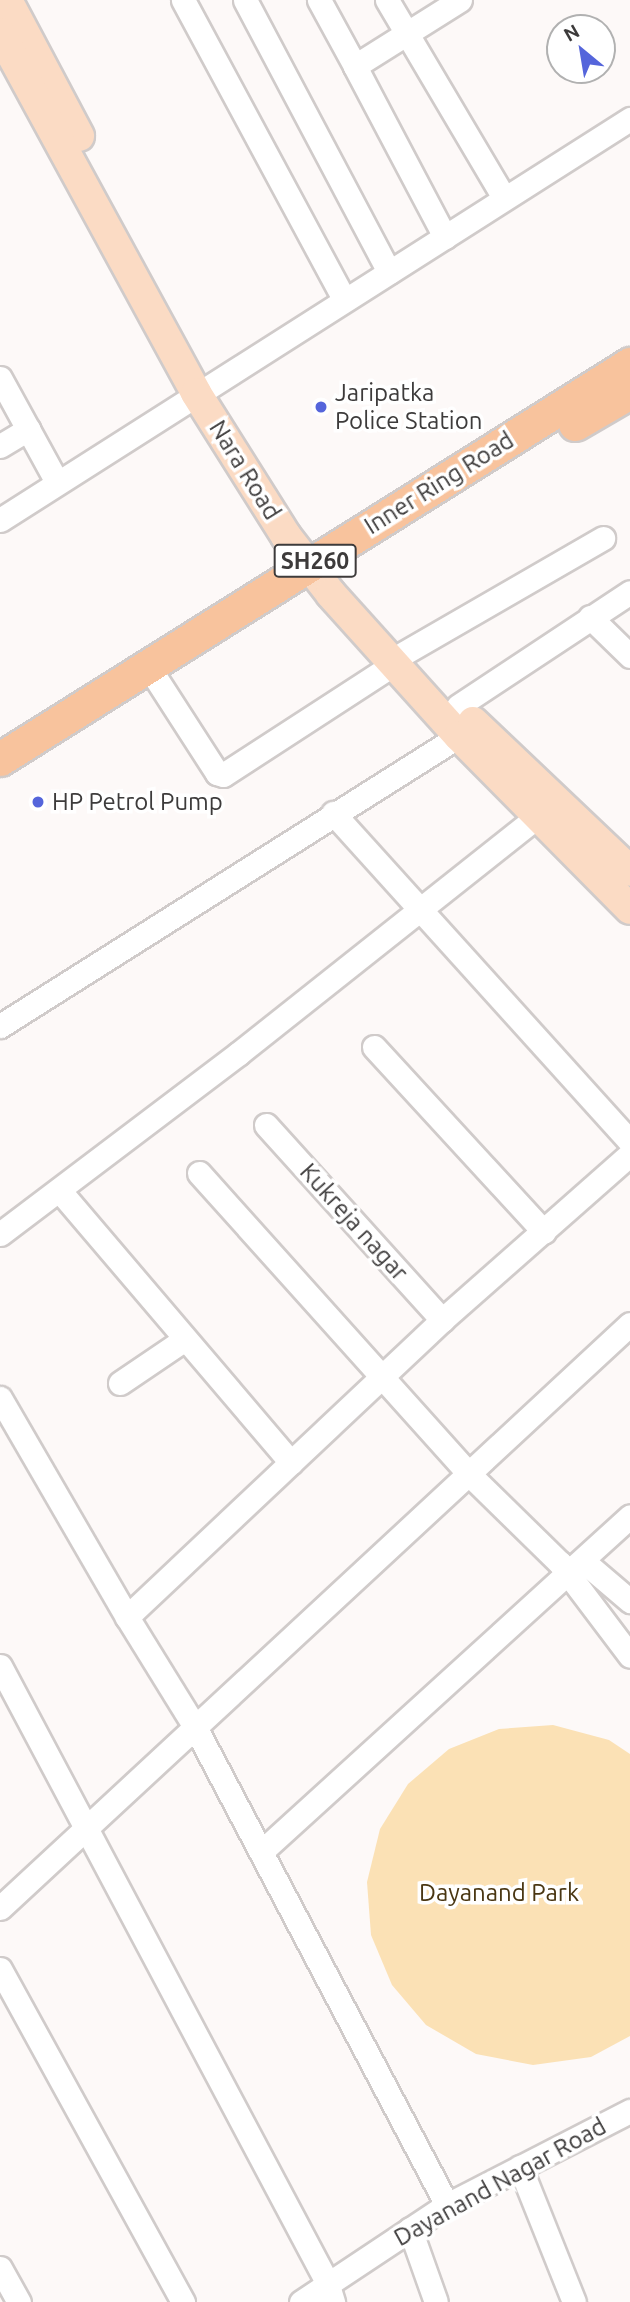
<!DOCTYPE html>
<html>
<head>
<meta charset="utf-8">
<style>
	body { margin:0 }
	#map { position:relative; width:630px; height:2302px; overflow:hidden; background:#fdf9f8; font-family:Ubuntu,sans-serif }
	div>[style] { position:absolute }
	.green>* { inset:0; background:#fbe1b5 }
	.roads { filter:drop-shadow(2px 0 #d0cbca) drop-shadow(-2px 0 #d0cbca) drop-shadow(0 2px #d0cbca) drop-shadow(0 -2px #d0cbca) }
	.minor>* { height:23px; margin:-11.5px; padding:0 11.5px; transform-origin:11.5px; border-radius:11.5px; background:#fff }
	.major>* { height:30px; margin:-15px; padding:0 15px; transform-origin:15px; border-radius:15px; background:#fbdbc4 }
	.highway>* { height:33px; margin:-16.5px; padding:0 16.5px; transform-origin:16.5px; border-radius:16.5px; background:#f8c39d }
	.dots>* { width:19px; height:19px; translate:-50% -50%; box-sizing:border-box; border:4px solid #fff; border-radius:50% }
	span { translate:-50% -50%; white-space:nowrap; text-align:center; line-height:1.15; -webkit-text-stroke:7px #fff; paint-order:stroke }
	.shield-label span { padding:2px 5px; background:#fff; border:2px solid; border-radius:5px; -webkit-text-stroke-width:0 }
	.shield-label { font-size:23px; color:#3d3b3b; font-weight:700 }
	.poi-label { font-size:24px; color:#3d3b3b }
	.left { translate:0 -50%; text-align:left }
	.street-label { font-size:24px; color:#3d3b3b }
	.park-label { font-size:24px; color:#493612 }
	.north { position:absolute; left:546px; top:14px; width:70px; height:70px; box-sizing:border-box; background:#fff; border:2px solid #b1b1b1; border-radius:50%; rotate:330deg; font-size:19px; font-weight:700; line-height:28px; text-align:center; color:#3d3b3b }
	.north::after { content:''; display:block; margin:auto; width:24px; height:32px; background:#5565db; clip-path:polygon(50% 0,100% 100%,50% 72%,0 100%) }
</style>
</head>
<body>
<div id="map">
	<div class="green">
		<div style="clip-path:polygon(553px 1725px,609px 1740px,630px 1754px,630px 2036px,591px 2057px,533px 2065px,476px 2054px,426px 2025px,392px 1985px,371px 1935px,367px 1882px,380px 1829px,408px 1784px,449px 1749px,499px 1729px)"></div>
	</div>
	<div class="roads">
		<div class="minor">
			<div style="left:183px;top:0;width:340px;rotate:61.7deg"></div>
			<div style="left:245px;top:0;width:308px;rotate:62.1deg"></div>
			<div style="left:319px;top:0;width:75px;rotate:61.4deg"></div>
			<div style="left:387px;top:0;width:230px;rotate:59.4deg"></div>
			<div style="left:445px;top:237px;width:193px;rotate:-117.8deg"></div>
			<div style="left:355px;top:66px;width:124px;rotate:-32.2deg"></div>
			<div style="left:0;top:378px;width:119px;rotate:61.3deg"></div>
			<div style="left:0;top:446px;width:33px;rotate:-31deg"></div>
			<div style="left:0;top:520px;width:747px;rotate:-32.48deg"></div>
			<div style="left:590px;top:617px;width:56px;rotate:44.3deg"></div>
			<div style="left:404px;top:653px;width:230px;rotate:-30deg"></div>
			<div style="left:157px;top:680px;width:111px;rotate:57.2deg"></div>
			<div style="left:217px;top:773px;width:6px;rotate:18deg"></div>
			<div style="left:223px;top:775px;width:204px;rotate:-33deg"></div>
			<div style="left:458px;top:706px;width:206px;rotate:-33.5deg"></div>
			<div style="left:333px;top:813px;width:443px;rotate:47.9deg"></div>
			<div style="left:0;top:1026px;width:543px;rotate:-32.29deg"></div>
			<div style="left:374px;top:1047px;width:251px;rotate:47.4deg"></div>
			<div style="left:266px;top:1125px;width:263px;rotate:47.9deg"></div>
			<div style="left:199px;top:1173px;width:406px;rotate:48.1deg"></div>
			<div style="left:470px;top:1475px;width:126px;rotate:44.4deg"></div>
			<div style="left:560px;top:1563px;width:116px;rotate:53deg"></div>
			<div style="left:59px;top:1190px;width:358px;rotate:49.6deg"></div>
			<div style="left:0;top:1234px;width:300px;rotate:-37.1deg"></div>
			<div style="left:239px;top:1053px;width:382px;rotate:-38.4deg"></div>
			<div style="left:120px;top:1383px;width:78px;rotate:-34.1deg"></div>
			<div style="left:0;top:1398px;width:253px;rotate:59.9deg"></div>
			<div style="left:583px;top:1561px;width:62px;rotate:40.4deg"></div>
			<div style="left:0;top:1666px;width:697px;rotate:62.04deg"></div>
			<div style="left:327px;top:2282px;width:21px;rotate:73deg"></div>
			<div style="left:261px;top:1852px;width:499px;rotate:-42.3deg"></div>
			<div style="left:0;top:1908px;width:859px;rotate:-42.83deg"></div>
			<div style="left:0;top:1969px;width:380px;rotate:61.2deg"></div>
			<div style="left:520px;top:2167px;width:145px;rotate:68.2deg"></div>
			<div style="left:447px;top:2205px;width:540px;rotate:-117.8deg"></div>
			<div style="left:195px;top:1727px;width:129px;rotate:-121.7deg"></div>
			<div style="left:127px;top:1617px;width:433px;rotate:-43.3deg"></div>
			<div style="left:442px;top:1320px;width:251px;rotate:-41.4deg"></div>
			<div style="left:410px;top:2229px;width:77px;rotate:70.4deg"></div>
			<div style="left:0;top:2268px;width:39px;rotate:61deg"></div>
			<div style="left:301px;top:2302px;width:175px;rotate:-33.6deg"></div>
			<div style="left:447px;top:2205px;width:206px;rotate:-27.2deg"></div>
		</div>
		<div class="major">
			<div style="left:7px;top:0;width:154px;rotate:62.1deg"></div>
			<div style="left:0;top:33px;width:410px;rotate:61.4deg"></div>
			<div style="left:196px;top:393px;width:169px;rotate:57.8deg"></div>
			<div style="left:286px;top:536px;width:73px;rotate:52.2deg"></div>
			<div style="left:331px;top:594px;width:191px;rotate:48deg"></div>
			<div style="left:459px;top:736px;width:243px;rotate:45.3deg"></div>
			<div style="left:473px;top:722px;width:216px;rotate:43.5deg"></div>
		</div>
		<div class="highway">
			<div style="left:575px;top:424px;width:64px;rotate:-30.2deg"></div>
			<div style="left:0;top:759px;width:744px;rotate:-32.09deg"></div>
		</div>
	</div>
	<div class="dots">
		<div style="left:321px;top:407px;background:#5565db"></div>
		<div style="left:38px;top:802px;background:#5565db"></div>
	</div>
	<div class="shield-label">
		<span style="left:315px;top:561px">SH260</span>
	</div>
	<div class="poi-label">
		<span class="left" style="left:335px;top:407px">Jaripatka<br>Police Station</span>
		<span class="left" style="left:52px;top:802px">HP Petrol Pump</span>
	</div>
	<div class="street-label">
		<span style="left:245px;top:470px;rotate:58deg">Nara Road</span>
		<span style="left:439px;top:483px;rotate:-32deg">Inner Ring Road</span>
		<span style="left:354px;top:1222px;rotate:48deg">Kukreja nagar</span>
		<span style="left:500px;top:2182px;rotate:-29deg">Dayanand Nagar Road</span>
	</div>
	<div class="park-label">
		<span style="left:499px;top:1893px">Dayanand Park</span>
	</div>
	<div class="north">N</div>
</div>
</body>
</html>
